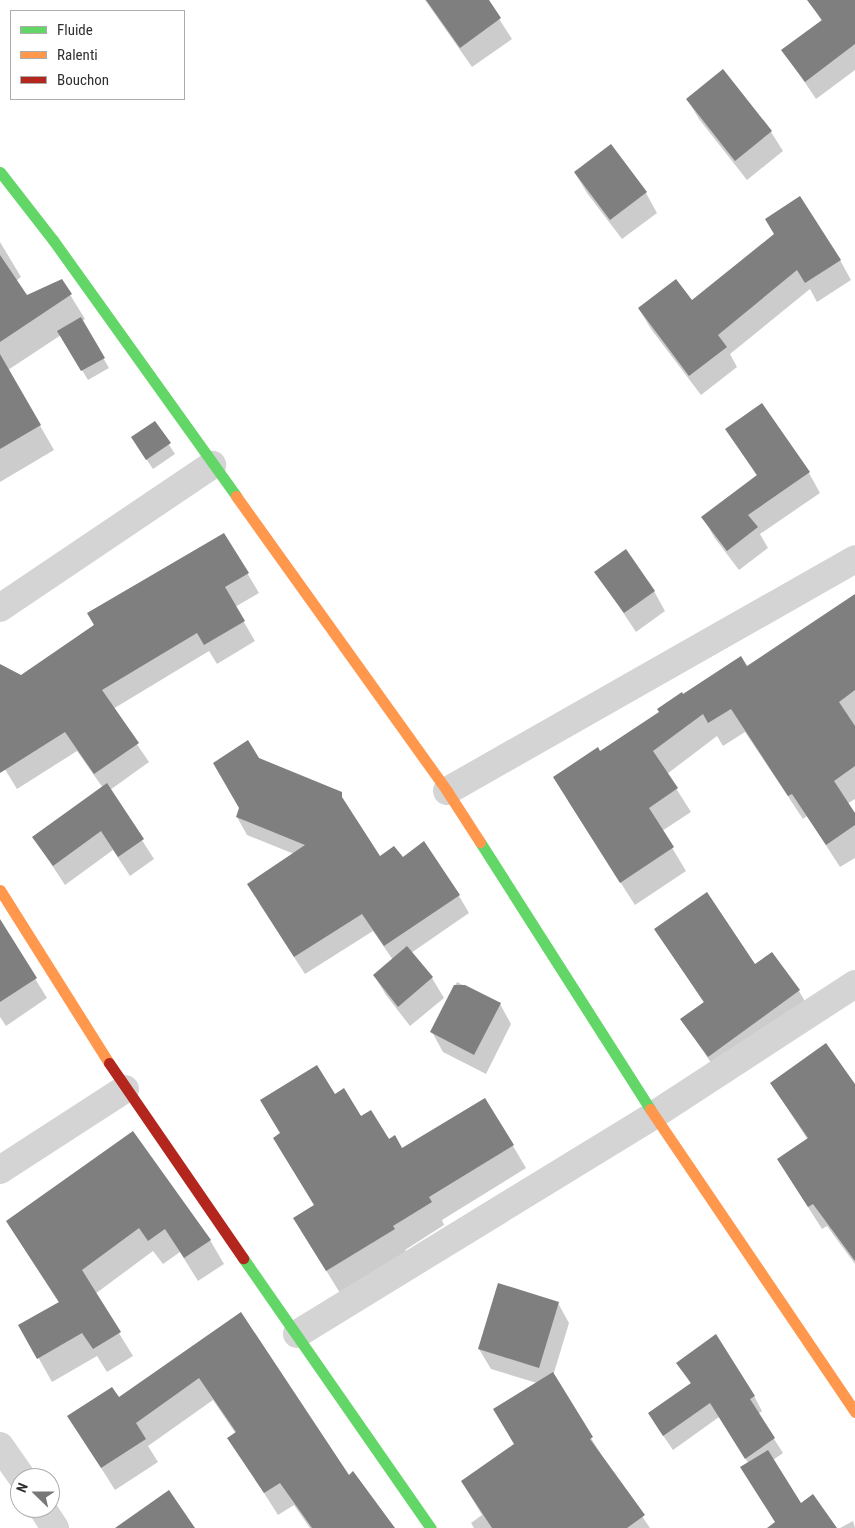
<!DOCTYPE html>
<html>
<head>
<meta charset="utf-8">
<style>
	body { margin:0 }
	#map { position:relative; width:855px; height:1528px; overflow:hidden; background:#fff; font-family:"Roboto Condensed",sans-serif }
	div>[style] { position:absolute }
	.shadow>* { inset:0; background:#0003 }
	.building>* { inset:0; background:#7f7f7f }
	.street>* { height:28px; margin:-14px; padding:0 14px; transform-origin:14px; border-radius:14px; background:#d4d4d4 }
	.fast>* { height:11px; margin:-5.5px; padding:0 5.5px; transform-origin:5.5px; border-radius:5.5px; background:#63d668 }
	.slow>* { height:11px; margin:-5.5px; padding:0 5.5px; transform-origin:5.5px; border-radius:5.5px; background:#ff974d }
	.jam>* { height:11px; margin:-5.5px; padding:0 5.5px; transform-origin:5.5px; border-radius:5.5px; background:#b3261e }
	span { translate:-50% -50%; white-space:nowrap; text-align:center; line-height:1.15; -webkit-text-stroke:5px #fff; paint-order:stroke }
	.legend { position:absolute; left:10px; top:10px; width:175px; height:90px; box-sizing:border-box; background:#fff; border:1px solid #acacac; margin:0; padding:6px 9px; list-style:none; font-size:15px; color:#303030 }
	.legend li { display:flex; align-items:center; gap:10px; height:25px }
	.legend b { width:25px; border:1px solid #acacac }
	.north { position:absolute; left:10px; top:1468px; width:50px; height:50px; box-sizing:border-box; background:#fff; border:1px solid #acacac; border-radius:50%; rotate:292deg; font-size:14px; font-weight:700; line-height:20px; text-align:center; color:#303030 }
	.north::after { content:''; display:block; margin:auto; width:18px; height:22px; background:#787878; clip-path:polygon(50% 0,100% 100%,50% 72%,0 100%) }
</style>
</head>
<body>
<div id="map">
	<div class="shadow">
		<div style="clip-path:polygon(425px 0,487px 0,512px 39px,472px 67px)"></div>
		<div style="clip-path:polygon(821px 0,855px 0,855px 70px,816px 99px,783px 50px,822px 22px,813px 6px)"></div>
		<div style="clip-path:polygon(687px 99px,771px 132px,783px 151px,747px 180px,699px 119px)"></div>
		<div style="clip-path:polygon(575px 173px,646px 193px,657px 213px,622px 239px,587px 193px)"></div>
		<div style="clip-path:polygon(775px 234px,840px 260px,851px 280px,817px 302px,810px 289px,730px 354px,737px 367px,701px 395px,651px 329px,639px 309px,691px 302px)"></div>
		<div style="clip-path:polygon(0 242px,21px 277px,16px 281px,27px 296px,61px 280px,85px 319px,82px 321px,109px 368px,88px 380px,61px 335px,8px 370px,54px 450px,0 482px)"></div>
		<div style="clip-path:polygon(155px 423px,175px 454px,153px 469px,138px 447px)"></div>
		<div style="clip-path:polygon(726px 429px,809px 473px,820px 493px,760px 534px,768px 548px,739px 570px,714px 537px,703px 517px,757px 476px)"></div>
		<div style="clip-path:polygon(224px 534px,259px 593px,235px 607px,255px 641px,217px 664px,209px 651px,113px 709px,149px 762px,110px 790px,154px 859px,130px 876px,113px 850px,65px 885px,34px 838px,103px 788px,77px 751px,17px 789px,0 761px,0 665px,21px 676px)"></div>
		<div style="clip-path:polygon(596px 572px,654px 591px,665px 611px,636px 632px)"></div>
		<div style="clip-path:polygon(855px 595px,855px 799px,847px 804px,855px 816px,855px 858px,840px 867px,807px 816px,803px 819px,745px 732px,723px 746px,717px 736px,667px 774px,691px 812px,662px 831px,686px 871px,635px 905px,568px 801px,600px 753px,683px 696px,747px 668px)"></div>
		<div style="clip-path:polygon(258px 759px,380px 858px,402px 859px,459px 896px,469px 913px,411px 953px,432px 978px,444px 998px,410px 1026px,386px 995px,374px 975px,393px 960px,373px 931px,305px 974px,259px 903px,294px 854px,247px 835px,237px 817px)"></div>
		<div style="clip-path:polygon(0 922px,47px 998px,6px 1026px,0 1017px)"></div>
		<div style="clip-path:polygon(655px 929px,755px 966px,799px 991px,813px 1015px,723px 1081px,682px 1019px,704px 1003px)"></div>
		<div style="clip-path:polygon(457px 982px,500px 1004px,511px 1024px,486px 1074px,443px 1052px,432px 1032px)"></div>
		<div style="clip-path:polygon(771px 1083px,855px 1086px,855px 1264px,827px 1226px,822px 1229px,792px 1182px,808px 1140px)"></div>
		<div style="clip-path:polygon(335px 1095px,402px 1149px,513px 1146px,526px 1168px,442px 1220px,444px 1225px,405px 1250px,407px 1252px,340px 1293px,308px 1241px)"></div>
		<div style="clip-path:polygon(133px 1133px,210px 1240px,224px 1264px,198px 1281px,180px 1252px,163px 1264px,153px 1251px,95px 1294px,133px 1356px,107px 1372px,97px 1356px,52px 1382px,20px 1325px,59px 1303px,7px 1222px)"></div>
		<div style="clip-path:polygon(558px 1303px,569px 1323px,553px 1376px,605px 1461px,650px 1528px,474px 1528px,471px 1523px,482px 1515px,462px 1482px,515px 1445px,537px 1383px,491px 1369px,479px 1349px)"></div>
		<div style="clip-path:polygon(241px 1314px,348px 1476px,393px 1528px,310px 1528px,294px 1505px,278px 1515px,229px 1438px,236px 1434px,213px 1400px,148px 1446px,158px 1462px,115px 1490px,69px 1417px,118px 1399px)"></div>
		<div style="clip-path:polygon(678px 1363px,754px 1396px,762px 1411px,758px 1414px,783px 1453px,773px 1460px,801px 1504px,835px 1528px,770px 1528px,776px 1523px,749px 1464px,719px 1417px,673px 1450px,658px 1428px,691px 1384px)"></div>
		<div style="clip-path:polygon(853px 1521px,855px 1528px,840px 1528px)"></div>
	</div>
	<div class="building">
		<div style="clip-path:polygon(426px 0,489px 0,501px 18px,460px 48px)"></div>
		<div style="clip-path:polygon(807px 0,855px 0,855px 44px,805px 82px,781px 50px,822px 20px)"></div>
		<div style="clip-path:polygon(723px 69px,772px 131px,735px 161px,686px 99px)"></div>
		<div style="clip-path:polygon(611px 144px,647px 192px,610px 220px,574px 172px)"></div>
		<div style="clip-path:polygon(800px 196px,841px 260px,805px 283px,797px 270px,718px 335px,727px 347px,689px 376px,638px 308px,676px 279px,692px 300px,774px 234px,765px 219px)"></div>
		<div style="clip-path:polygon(0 255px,27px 295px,62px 279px,72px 294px,0 342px)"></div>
		<div style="clip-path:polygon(81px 317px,105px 358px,81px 371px,57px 331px)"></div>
		<div style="clip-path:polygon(0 354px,41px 425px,0 449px)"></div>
		<div style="clip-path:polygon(762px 403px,810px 472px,748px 515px,758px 527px,727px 551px,701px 517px,757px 475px,725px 429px)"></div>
		<div style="clip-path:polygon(155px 421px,171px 443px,146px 460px,131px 437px)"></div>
		<div style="clip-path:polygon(224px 533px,249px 573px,225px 587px,245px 621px,204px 645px,197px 633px,102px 690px,139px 743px,94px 774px,65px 732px,0 773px,0 664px,21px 675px,94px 625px,87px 613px)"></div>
		<div style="clip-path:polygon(626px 549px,655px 591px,624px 613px,594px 572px)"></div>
		<div style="clip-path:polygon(855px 594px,855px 690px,839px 702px,855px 726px,855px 766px,834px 781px,855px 813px,855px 825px,826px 845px,792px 794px,788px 796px,731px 709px,708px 723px,703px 714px,653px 751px,678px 788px,649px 808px,674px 847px,620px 883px,553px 777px,598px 747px,600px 751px,659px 712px,657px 709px,682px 692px,683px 694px,741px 656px,747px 666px)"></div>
		<div style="clip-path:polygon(248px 740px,259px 758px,342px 792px,342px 797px,380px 856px,394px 846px,403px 857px,424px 841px,460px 895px,384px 946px,362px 914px,294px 957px,247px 884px,305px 845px,236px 817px,239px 808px,213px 763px)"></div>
		<div style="clip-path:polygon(107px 783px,144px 839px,118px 857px,101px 831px,53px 866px,32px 837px)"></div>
		<div style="clip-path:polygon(707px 892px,755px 964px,772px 952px,800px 990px,708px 1057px,680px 1019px,704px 1002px,654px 929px)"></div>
		<div style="clip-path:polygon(0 919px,37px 978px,0 1002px)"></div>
		<div style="clip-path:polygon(407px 946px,433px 977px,398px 1007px,373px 975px)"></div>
		<div style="clip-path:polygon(454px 985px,465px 985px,501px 1003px,474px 1055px,430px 1032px)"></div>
		<div style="clip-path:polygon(826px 1043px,855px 1084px,855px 1261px,813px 1204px,808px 1207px,777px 1159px,808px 1138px,770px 1083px)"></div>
		<div style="clip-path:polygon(317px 1065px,335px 1094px,344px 1088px,361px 1116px,371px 1110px,389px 1139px,395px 1135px,402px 1148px,485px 1098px,514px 1145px,429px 1197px,432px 1202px,393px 1226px,395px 1229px,326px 1271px,293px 1218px,314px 1205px,273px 1138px,280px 1133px,260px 1100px)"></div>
		<div style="clip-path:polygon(133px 1131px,211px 1240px,184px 1258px,165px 1229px,148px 1241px,139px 1228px,82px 1270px,121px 1332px,93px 1349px,82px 1333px,37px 1359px,18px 1325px,59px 1302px,6px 1221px)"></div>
		<div style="clip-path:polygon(498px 1283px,559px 1302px,539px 1368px,478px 1349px)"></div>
		<div style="clip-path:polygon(241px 1312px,349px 1475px,353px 1471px,395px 1528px,312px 1528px,280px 1483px,264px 1493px,227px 1438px,236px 1432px,199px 1378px,136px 1423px,146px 1439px,101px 1468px,67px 1416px,112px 1387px,119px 1397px)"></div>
		<div style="clip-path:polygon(716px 1334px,755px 1396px,750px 1399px,775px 1438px,745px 1459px,710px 1403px,663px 1436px,648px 1413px,691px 1383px,676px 1363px)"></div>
		<div style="clip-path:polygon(553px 1372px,593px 1437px,590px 1439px,645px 1515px,627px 1528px,492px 1528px,461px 1481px,514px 1444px,493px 1409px)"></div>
		<div style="clip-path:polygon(768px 1450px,801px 1503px,813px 1494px,837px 1528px,767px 1528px,775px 1522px,740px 1467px)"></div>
		<div style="clip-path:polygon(169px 1490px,195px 1528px,115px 1528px)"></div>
	</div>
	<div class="street">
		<div style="left:0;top:608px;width:256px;rotate:-34deg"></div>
		<div style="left:447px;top:791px;width:469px;rotate:-29.6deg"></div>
		<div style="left:0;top:1170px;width:149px;rotate:-32.9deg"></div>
		<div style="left:297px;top:1334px;width:419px;rotate:-31.5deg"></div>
		<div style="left:654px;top:1115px;width:240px;rotate:-33.1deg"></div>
		<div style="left:0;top:1446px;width:39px;rotate:55deg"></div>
		<div style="left:42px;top:1508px;width:24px;rotate:57deg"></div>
	</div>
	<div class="fast">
		<div style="left:0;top:172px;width:86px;rotate:52.1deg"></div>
		<div style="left:53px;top:240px;width:315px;rotate:54.4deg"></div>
		<div style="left:480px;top:842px;width:317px;rotate:57.5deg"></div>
		<div style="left:243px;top:1258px;width:329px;rotate:55.2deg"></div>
	</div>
	<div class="slow">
		<div style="left:236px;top:496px;width:363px;rotate:54.4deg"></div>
		<div style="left:447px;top:791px;width:61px;rotate:57.1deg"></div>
		<div style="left:0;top:890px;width:204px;rotate:57.8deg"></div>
		<div style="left:650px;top:1109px;width:366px;rotate:55.9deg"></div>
	</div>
	<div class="jam">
		<div style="left:109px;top:1063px;width:237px;rotate:55.5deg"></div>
	</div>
	<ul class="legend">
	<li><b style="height:6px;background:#63d668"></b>Fluide</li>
	<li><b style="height:6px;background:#ff974d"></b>Ralenti</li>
	<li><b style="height:6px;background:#b3261e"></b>Bouchon</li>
	</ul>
	<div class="north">N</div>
</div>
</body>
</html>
